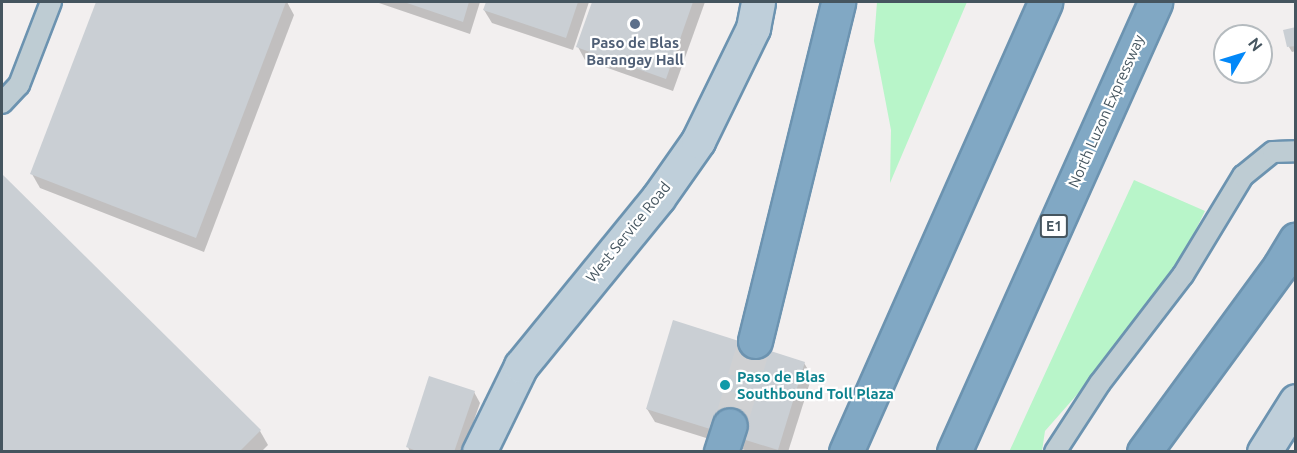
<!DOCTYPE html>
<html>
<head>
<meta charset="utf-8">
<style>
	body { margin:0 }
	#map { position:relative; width:1297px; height:453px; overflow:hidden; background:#f2efef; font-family:Ubuntu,sans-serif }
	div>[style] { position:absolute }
	.green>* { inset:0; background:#b8f5c9 }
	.shadow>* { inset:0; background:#0003 }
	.building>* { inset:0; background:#cacfd4 }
	.highway-tunnel>* { height:33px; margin-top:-16.5px; transform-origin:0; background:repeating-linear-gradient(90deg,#cfd0d2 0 33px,transparent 0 49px) }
	.roads { filter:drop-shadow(2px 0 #6c93b0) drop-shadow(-2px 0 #6c93b0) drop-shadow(0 2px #6c93b0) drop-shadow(0 -2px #6c93b0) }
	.lane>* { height:20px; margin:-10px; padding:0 10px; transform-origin:10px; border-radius:10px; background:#beccd3 }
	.secondary>* { height:33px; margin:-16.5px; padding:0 16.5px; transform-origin:16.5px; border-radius:16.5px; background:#bfcfda }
	.highway>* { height:33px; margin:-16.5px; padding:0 16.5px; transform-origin:16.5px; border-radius:16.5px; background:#81a8c4 }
	.dots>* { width:16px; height:16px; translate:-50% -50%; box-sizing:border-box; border:3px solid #fff; border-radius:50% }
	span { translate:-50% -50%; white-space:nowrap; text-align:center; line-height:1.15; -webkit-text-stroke:4.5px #fff; paint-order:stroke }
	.shield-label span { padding:2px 4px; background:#fff; border:2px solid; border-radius:4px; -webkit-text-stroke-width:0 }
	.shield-label { font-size:14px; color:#45555f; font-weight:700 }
	.service-label { font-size:15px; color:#4e5e75; font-weight:700 }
	.street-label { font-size:15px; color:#45555f }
	.culture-label { font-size:15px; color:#0d838f; font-weight:700 }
	.left { translate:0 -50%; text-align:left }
	.frame { position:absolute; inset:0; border:3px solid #45555f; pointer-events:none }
	.north { position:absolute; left:1213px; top:24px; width:60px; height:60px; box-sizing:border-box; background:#fff; border:2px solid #b5bbbf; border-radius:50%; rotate:52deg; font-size:16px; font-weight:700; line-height:24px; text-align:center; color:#45555f }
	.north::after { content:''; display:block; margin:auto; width:21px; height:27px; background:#0388f8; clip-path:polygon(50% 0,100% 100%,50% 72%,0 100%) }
</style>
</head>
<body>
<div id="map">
	<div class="green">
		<div style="clip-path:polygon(877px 2px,967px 2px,890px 183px,891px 130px,874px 41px)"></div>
		<div style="clip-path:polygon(1134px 180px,1205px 211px,1162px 298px,1045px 431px,1042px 451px,1009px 452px)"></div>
	</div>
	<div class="shadow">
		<div style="clip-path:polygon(98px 2px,287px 2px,294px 15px,204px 252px,40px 188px,32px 174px)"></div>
		<div style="clip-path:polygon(376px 2px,480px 2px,470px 34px)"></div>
		<div style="clip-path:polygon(487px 2px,589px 2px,573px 50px,492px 23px,484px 10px)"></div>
		<div style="clip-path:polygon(594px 2px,705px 2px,673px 91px,585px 60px,578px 47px)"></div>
		<div style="clip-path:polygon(1296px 28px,1296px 51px,1292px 52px,1289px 47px)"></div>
		<div style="clip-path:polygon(2px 176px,260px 431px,268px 445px,261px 452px,2px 452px)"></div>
		<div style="clip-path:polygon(804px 363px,812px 376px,788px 452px,751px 452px,655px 422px,647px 409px)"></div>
		<div style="clip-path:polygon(474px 392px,480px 403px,463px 452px,410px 452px,408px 447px)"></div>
	</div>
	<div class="building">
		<div style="clip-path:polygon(96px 2px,286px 2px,196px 238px,30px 174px)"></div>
		<div style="clip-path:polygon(404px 2px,469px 2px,463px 22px)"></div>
		<div style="clip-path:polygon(486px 2px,578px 2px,566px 38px,483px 10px)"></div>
		<div style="clip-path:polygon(592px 2px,693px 2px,666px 79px,576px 47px)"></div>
		<div style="clip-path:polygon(1296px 27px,1296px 46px,1287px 47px,1283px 30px)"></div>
		<div style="clip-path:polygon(2px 174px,261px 430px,239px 452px,2px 452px)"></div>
		<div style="clip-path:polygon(673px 320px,805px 362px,778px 450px,646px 409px)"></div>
		<div style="clip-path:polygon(429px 376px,475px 391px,454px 452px,419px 452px,406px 447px)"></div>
	</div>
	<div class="highway-tunnel">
		<div style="left:730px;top:425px;width:88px;rotate:-73.4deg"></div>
	</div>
	<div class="roads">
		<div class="lane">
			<div style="left:2px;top:103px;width:25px;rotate:-47deg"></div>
			<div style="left:19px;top:85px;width:89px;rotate:-68.9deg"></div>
			<div style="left:1055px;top:452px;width:82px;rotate:-56.9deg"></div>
			<div style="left:1100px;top:383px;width:136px;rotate:-52.5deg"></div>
			<div style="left:1183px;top:275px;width:116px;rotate:-58.8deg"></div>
			<div style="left:1243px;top:176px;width:38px;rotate:-39deg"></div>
			<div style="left:1273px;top:152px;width:23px;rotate:-2deg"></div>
		</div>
		<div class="secondary">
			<div style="left:479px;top:452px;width:96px;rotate:-64deg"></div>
			<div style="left:521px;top:366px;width:217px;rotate:-50.8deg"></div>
			<div style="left:658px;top:198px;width:70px;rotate:-54.9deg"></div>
			<div style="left:698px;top:141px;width:126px;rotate:-64deg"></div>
			<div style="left:753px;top:28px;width:26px;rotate:-79deg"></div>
			<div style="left:1264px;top:452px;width:60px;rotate:-57.9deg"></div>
		</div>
		<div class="highway">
			<div style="left:755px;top:341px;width:349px;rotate:-76.2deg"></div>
			<div style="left:721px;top:452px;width:28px;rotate:-72deg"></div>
			<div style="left:846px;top:452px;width:492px;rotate:-66.1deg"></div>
			<div style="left:954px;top:452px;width:493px;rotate:-65.9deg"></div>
			<div style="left:1144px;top:452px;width:230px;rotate:-53.8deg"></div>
			<div style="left:1280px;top:266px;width:31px;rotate:-59deg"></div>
		</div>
	</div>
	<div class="dots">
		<div style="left:635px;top:24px;background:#5c6f8a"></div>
		<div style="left:725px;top:385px;background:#0f9aa8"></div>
	</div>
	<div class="shield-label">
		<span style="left:1054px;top:226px">E1</span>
	</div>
	<div class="service-label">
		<span style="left:635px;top:51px">Paso de Blas<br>Barangay Hall</span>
	</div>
	<div class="street-label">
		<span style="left:1106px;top:111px;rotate:-66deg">North Luzon Expressway</span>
		<span style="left:628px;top:232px;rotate:-51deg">West Service Road</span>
	</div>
	<div class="culture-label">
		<span class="left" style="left:737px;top:385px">Paso de Blas<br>Southbound Toll Plaza</span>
	</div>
	<div class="frame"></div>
	<div class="north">N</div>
</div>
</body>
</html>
